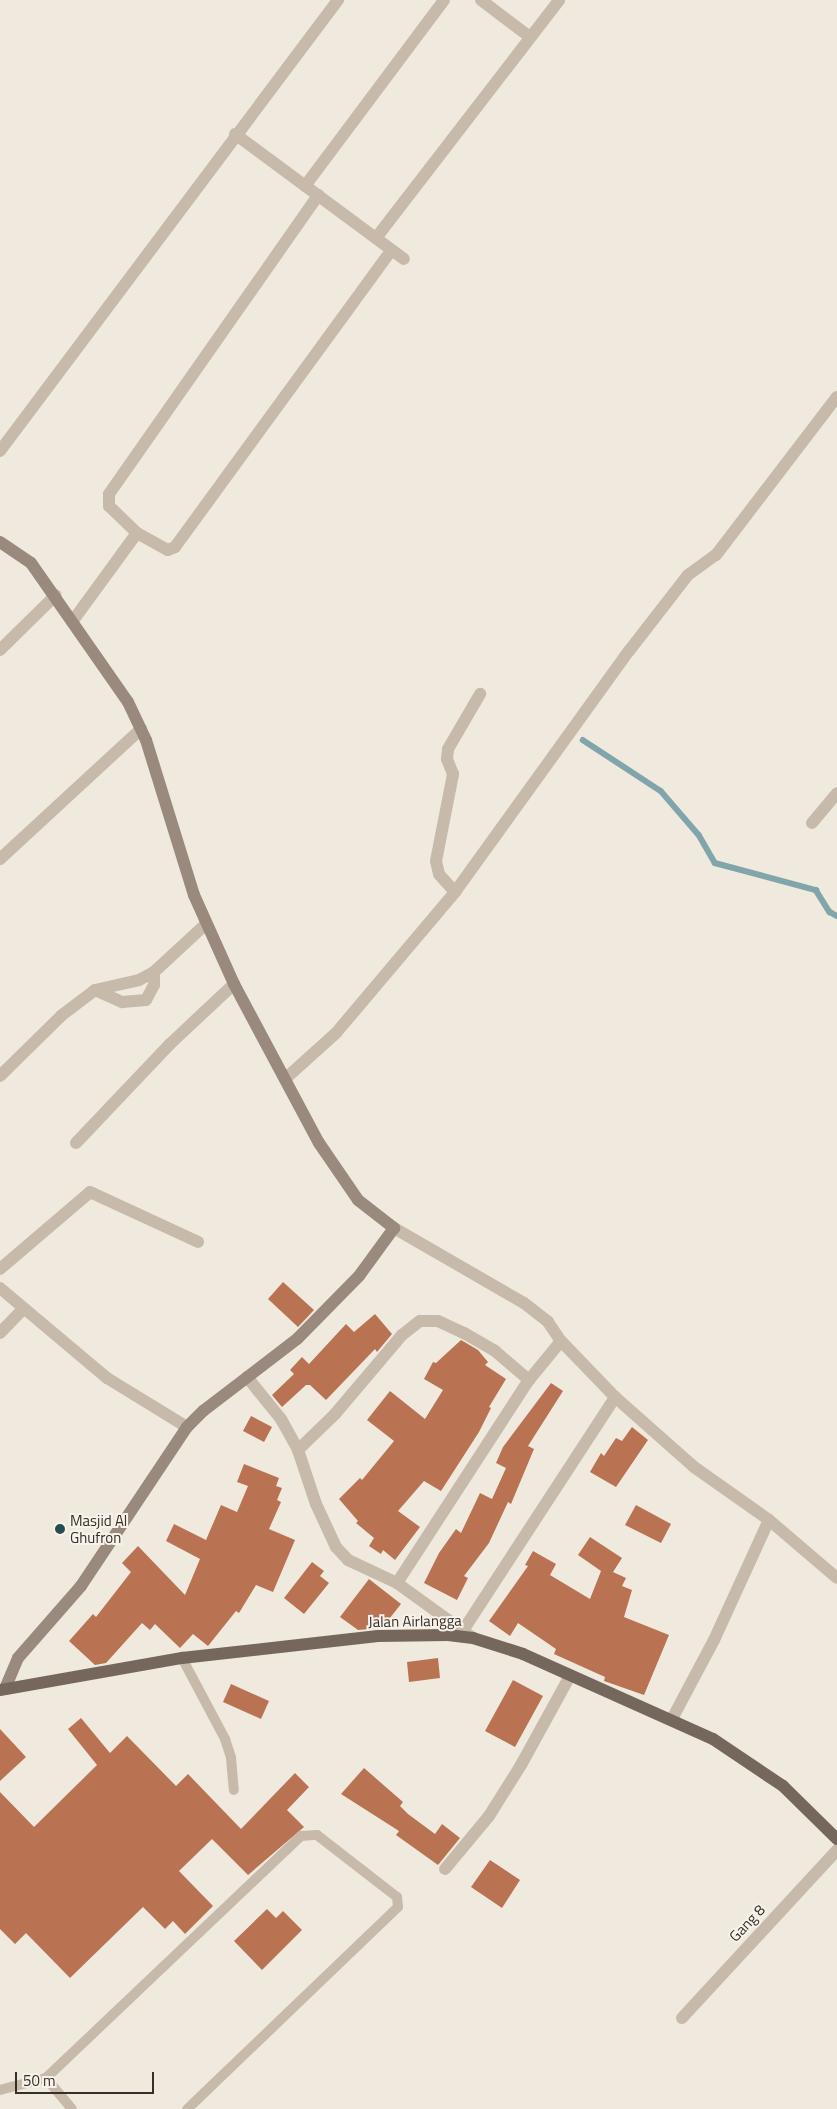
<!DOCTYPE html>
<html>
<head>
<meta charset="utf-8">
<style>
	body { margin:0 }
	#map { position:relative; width:837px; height:2109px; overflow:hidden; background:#f0e9de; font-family:"Titillium Web",sans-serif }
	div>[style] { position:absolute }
	.stream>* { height:5.5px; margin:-2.75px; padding:0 2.75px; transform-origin:2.75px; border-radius:2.75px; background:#80a5aa }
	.building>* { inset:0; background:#b97353 }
	.lane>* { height:10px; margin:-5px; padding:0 5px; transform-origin:5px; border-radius:5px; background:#c7baab }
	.street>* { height:12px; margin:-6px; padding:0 6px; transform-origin:6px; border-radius:6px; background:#c7baab }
	.secondary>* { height:12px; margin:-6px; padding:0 6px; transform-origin:6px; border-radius:6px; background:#9a8a7d }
	.primary>* { height:12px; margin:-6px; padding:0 6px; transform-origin:6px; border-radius:6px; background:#76675c }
	.dots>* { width:14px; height:14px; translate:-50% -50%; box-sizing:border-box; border:2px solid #f8f3ea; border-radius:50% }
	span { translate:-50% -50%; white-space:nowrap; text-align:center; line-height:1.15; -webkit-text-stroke:4px #f8f3ea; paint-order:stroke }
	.poi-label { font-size:15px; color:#352e2a }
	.left { translate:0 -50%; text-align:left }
	.street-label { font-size:15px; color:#352e2a }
	.scale { position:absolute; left:15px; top:2072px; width:139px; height:22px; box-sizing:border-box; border:2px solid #352e2a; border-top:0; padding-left:6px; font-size:15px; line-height:18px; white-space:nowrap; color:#352e2a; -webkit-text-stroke:4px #f8f3ea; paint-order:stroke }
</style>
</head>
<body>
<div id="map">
	<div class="stream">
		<div style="left:583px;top:740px;width:93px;rotate:33.2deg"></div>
		<div style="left:661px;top:791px;width:58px;rotate:49.2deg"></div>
		<div style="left:699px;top:835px;width:32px;rotate:60deg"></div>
		<div style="left:715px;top:863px;width:105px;rotate:15deg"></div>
		<div style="left:816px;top:890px;width:26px;rotate:58deg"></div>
		<div style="left:830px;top:912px;width:8px;rotate:30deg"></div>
	</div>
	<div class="building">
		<div style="clip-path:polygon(283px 1282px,314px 1310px,298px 1327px,268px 1299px)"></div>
		<div style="clip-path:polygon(375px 1314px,392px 1334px,377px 1352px,375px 1349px,326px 1400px,310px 1385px,306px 1385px,282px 1407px,272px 1395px,294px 1374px,290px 1370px,302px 1357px,309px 1364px,346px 1324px,354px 1332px)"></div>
		<div style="clip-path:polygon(461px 1340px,478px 1350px,488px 1362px,485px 1365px,506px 1379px,489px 1407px,491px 1408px,479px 1432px,441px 1491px,424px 1481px,398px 1511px,420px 1527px,395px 1560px,383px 1550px,381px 1554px,369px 1546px,374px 1538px,356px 1523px,358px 1521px,339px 1499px,360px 1478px,362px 1480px,394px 1441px,367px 1420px,390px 1391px,425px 1419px,443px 1390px,424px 1379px,433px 1362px,436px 1363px)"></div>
		<div style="clip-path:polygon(551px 1383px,563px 1391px,528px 1446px,534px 1449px,511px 1504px,508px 1502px,489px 1543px,464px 1576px,468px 1578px,457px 1600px,424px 1583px,439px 1553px,456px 1529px,461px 1533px,480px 1493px,492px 1499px,506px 1468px,496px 1463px,503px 1447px)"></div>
		<div style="clip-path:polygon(251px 1416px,272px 1427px,264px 1442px,243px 1431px)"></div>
		<div style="clip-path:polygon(632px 1427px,648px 1440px,616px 1487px,590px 1472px,601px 1453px,604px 1456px,616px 1438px,622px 1441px)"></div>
		<div style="clip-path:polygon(244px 1464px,279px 1478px,276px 1486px,282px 1488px,277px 1500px,281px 1502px,269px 1529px,295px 1540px,273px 1592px,256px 1585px,239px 1613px,236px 1611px,208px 1646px,193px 1634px,180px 1648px,155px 1624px,150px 1630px,142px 1623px,106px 1663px,95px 1665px,69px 1641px,93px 1614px,96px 1617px,131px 1572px,122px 1563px,138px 1546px,185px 1595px,200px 1559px,166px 1541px,174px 1524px,206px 1540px,221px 1505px,237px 1512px,248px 1486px,237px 1482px)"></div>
		<div style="clip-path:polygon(636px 1505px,671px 1524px,661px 1543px,625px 1525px)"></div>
		<div style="clip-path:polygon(590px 1537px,622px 1558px,613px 1572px,626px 1578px,622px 1586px,632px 1590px,624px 1617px,669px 1635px,644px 1695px,604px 1681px,605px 1677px,554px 1654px,556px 1649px,518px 1623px,510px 1636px,489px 1621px,528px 1566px,525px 1565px,533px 1551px,556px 1564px,550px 1575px,590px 1599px,601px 1571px,578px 1555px)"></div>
		<div style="clip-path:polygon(312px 1562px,324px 1571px,320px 1576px,329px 1583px,304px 1614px,284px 1598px)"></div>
		<div style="clip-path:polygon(369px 1579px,401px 1604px,382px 1628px,358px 1630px,340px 1617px)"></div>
		<div style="clip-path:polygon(438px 1658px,440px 1678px,409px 1682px,407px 1662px)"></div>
		<div style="clip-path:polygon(513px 1680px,543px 1696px,515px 1747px,485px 1731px)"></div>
		<div style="clip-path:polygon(231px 1684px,269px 1701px,261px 1719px,223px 1702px)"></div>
		<div style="clip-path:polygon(81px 1718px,110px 1753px,127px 1736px,176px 1786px,188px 1774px,241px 1829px,295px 1773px,309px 1787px,287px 1810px,304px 1827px,248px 1875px,212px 1839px,179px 1871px,213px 1906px,185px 1934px,173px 1921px,165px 1929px,143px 1907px,70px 1978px,26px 1933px,15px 1944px,0 1929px,0 1792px,34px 1827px,97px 1765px,68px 1729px)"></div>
		<div style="clip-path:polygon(0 1729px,26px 1757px,0 1781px)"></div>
		<div style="clip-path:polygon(364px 1768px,403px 1802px,400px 1806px,408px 1814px,435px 1834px,442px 1824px,460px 1838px,438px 1865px,396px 1835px,399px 1831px,341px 1794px)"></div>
		<div style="clip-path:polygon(490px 1860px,520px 1880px,502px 1908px,471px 1887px)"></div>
		<div style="clip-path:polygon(267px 1909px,276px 1918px,283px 1911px,302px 1930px,262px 1970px,234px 1941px)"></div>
	</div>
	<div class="lane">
		<div style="left:182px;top:1658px;width:92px;rotate:62deg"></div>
		<div style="left:225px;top:1739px;width:20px;rotate:72deg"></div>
		<div style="left:231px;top:1758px;width:32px;rotate:85deg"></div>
		<div style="left:46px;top:2078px;width:40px;rotate:50deg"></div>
		<div style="left:0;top:2090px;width:48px;rotate:-14.6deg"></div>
		<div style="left:46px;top:2078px;width:352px;rotate:-43.5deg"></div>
		<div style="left:301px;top:1836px;width:16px;rotate:-4deg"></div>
		<div style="left:317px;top:1835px;width:101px;rotate:37.8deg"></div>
		<div style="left:397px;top:1897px;width:10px;rotate:84deg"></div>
		<div style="left:398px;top:1907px;width:292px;rotate:136.2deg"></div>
	</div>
	<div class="street">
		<div style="left:481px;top:0;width:61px;rotate:37.1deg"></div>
		<div style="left:235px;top:134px;width:210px;rotate:36.5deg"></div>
		<div style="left:305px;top:186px;width:232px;rotate:-53.2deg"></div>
		<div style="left:376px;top:238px;width:300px;rotate:-52.4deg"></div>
		<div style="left:0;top:451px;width:564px;rotate:-53.15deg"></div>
		<div style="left:137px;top:533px;width:35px;rotate:29deg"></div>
		<div style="left:168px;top:550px;width:8px;rotate:-23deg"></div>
		<div style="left:175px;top:547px;width:366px;rotate:-53.9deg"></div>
		<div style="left:72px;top:622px;width:110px;rotate:-53.9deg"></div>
		<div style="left:137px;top:533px;width:39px;rotate:-136deg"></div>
		<div style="left:109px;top:506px;width:12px;rotate:-90deg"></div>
		<div style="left:109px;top:494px;width:365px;rotate:-55deg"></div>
		<div style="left:0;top:650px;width:78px;rotate:-44.5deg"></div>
		<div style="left:812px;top:823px;width:39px;rotate:-50deg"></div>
		<div style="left:0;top:859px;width:192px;rotate:-42.7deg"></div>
		<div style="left:455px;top:892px;width:24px;rotate:-132deg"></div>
		<div style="left:439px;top:874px;width:13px;rotate:-103deg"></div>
		<div style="left:436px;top:861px;width:89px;rotate:-78.9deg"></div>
		<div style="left:453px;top:774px;width:16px;rotate:-112deg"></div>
		<div style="left:447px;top:759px;width:10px;rotate:-84deg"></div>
		<div style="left:448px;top:749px;width:64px;rotate:-59.8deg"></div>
		<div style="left:95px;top:990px;width:45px;rotate:-12.8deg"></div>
		<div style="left:139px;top:980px;width:17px;rotate:-28deg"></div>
		<div style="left:0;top:1076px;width:87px;rotate:-44.5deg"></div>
		<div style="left:62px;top:1015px;width:41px;rotate:-37.1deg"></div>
		<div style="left:95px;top:990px;width:30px;rotate:24deg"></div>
		<div style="left:122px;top:1002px;width:24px;rotate:-5deg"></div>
		<div style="left:146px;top:1000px;width:17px;rotate:-62deg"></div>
		<div style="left:154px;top:985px;width:13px;rotate:-90deg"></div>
		<div style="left:154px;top:972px;width:69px;rotate:-42.7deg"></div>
		<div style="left:285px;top:1079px;width:69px;rotate:-42deg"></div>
		<div style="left:336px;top:1033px;width:185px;rotate:-49.8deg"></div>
		<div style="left:455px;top:892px;width:297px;rotate:-54.2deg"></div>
		<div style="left:629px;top:651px;width:96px;rotate:-52.2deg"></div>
		<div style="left:688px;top:575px;width:34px;rotate:-36deg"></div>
		<div style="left:716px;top:555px;width:199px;rotate:-52.6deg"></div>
		<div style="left:76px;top:1143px;width:137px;rotate:-46.5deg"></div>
		<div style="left:170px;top:1044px;width:88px;rotate:-43.2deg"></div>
		<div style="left:394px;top:1228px;width:150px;rotate:30deg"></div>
		<div style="left:524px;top:1303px;width:31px;rotate:38deg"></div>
		<div style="left:548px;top:1322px;width:23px;rotate:56deg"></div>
		<div style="left:561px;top:1341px;width:78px;rotate:46deg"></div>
		<div style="left:615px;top:1397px;width:106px;rotate:41.5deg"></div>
		<div style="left:694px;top:1467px;width:92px;rotate:35.2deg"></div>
		<div style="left:769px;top:1520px;width:89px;rotate:40.5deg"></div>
		<div style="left:0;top:1269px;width:118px;rotate:-40.5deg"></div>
		<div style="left:90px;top:1192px;width:119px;rotate:24.8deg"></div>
		<div style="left:0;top:1288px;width:140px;rotate:40.1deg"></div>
		<div style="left:107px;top:1378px;width:94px;rotate:31.5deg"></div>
		<div style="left:0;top:1333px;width:32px;rotate:-46deg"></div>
		<div style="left:247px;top:1377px;width:54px;rotate:51deg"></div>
		<div style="left:281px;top:1419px;width:35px;rotate:61deg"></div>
		<div style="left:298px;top:1450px;width:57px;rotate:71.6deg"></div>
		<div style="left:316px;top:1504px;width:47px;rotate:65.1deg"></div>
		<div style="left:336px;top:1547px;width:18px;rotate:47deg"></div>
		<div style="left:348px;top:1560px;width:54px;rotate:25.1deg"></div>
		<div style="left:397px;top:1583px;width:94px;rotate:35.9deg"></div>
		<div style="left:298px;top:1450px;width:52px;rotate:-44.2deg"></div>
		<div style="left:335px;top:1414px;width:104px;rotate:-49.7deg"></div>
		<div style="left:402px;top:1335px;width:23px;rotate:-38deg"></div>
		<div style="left:420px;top:1321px;width:18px"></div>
		<div style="left:438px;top:1321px;width:29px;rotate:25deg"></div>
		<div style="left:464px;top:1333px;width:36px;rotate:30deg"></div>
		<div style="left:495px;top:1351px;width:45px;rotate:40.5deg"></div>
		<div style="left:397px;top:1583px;width:242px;rotate:-57deg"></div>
		<div style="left:529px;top:1380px;width:50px;rotate:-50.6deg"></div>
		<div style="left:464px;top:1629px;width:277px;rotate:-56.9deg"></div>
		<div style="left:672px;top:1719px;width:89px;rotate:-62deg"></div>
		<div style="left:714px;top:1640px;width:132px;rotate:-65.4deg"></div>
		<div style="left:445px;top:1869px;width:69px;rotate:-50.3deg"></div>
		<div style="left:489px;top:1816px;width:60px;rotate:-57.9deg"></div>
		<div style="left:521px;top:1765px;width:102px;rotate:-61.2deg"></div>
		<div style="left:682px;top:2018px;width:229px;rotate:-47.3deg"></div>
	</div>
	<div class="secondary">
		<div style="left:0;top:542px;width:37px;rotate:34deg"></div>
		<div style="left:31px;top:563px;width:169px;rotate:55.1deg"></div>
		<div style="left:128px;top:702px;width:42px;rotate:64.7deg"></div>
		<div style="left:146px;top:740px;width:162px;rotate:72.8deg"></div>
		<div style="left:194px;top:895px;width:98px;rotate:65.8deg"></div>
		<div style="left:234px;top:984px;width:180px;rotate:61.9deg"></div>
		<div style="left:319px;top:1143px;width:69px;rotate:55.6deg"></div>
		<div style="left:358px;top:1200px;width:46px;rotate:37.9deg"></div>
		<div style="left:394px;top:1228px;width:59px;rotate:126.1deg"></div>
		<div style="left:359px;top:1276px;width:88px;rotate:134.5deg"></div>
		<div style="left:297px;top:1339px;width:118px;rotate:142.5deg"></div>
		<div style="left:203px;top:1411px;width:23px;rotate:135deg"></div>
		<div style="left:187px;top:1427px;width:191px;rotate:123.7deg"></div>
		<div style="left:81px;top:1586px;width:96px;rotate:131.2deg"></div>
		<div style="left:18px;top:1658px;width:33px;rotate:113deg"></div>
	</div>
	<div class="primary">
		<div style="left:0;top:1690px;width:185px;rotate:-10deg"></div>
		<div style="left:182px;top:1658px;width:197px;rotate:-6.4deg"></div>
		<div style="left:378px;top:1636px;width:70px;rotate:-0.8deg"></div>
		<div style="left:448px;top:1635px;width:25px;rotate:7deg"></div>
		<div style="left:473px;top:1638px;width:52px;rotate:17.7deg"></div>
		<div style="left:523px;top:1654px;width:208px;rotate:24.1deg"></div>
		<div style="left:713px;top:1739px;width:84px;rotate:33.9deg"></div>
		<div style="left:783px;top:1786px;width:76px;rotate:44.5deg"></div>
	</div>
	<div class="dots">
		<div style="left:60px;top:1529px;background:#234c53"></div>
	</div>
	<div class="poi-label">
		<span class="left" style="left:70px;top:1529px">Masjid Al<br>Ghufron</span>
	</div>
	<div class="street-label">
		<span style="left:415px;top:1621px;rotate:-1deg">Jalan Airlangga</span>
		<span style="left:747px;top:1923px;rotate:-47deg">Gang 8</span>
	</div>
	<div class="scale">50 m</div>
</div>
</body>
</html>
